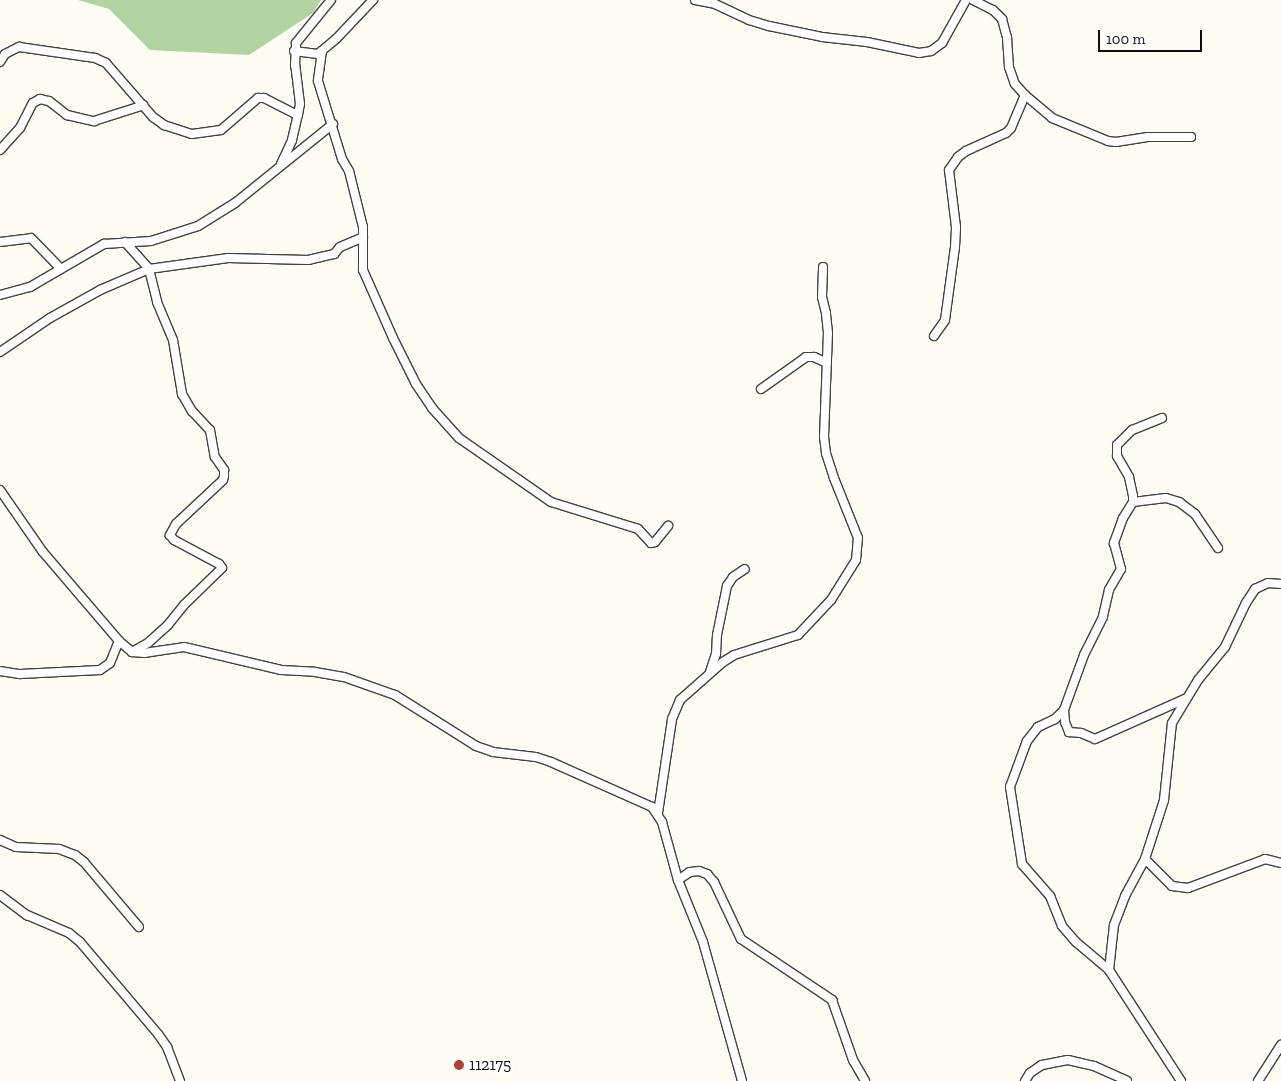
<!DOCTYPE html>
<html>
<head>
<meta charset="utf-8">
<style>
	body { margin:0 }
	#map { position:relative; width:1281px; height:1081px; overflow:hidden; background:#fefdf3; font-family:"Zilla Slab",serif }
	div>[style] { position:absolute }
	.forest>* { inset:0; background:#b1d4a1 }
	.roads { filter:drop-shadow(1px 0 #424242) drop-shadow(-1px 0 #424242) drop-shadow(0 1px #424242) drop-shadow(0 -1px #424242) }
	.minor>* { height:8px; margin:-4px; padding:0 4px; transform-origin:4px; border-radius:4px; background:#fff }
	.dots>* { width:14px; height:14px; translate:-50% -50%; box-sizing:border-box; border:2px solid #fff; border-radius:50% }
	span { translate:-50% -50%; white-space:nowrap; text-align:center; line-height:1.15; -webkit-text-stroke:5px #fff; paint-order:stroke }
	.poi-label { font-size:16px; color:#0f0f0f }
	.left { translate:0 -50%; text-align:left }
	.scale { position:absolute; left:1098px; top:30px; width:104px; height:22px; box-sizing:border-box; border:2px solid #0f0f0f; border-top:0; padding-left:6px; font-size:15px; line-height:18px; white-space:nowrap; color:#0f0f0f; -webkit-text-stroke:4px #fff; paint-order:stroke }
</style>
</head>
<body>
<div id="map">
	<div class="forest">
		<div style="clip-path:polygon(78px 0,321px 0,313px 13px,249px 55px,150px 50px,109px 9px)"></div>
	</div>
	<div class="roads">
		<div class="minor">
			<div style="left:695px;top:0;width:20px;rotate:11deg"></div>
			<div style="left:715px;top:4px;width:38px;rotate:25deg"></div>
			<div style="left:749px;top:20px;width:21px;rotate:17deg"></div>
			<div style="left:769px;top:26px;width:54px;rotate:11.7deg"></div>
			<div style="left:822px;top:37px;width:45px;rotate:6.3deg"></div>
			<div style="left:867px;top:42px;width:53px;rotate:11.9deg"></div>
			<div style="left:919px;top:53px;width:12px;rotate:-9deg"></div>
			<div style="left:931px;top:51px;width:14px;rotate:-36deg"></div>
			<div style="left:942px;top:43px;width:49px;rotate:-60.8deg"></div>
			<div style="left:973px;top:0;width:22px;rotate:27deg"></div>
			<div style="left:993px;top:10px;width:13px;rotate:45deg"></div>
			<div style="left:1002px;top:19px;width:20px;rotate:75deg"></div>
			<div style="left:1007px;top:38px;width:29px;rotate:86deg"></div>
			<div style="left:1009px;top:67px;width:18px;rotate:71deg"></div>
			<div style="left:1015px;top:84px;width:15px;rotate:48deg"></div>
			<div style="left:1025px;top:95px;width:35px;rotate:40deg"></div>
			<div style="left:1052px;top:118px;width:61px;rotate:22.3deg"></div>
			<div style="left:1108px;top:141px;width:8px;rotate:7deg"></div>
			<div style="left:1116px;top:142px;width:32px;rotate:-9deg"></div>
			<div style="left:1148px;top:137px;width:43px"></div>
			<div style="left:294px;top:51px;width:24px;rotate:7deg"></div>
			<div style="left:318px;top:54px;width:23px;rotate:-40deg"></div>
			<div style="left:336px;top:39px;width:54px;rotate:-46.5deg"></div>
			<div style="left:322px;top:51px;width:30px;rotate:98deg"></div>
			<div style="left:318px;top:81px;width:82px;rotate:72.9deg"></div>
			<div style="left:342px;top:159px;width:14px;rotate:60deg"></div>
			<div style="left:349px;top:171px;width:58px;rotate:76deg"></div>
			<div style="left:363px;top:227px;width:43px;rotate:90deg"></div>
			<div style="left:363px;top:270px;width:74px;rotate:66.2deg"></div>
			<div style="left:393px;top:338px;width:51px;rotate:63.4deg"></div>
			<div style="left:416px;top:384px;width:29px;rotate:56deg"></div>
			<div style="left:432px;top:408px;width:40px;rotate:48deg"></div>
			<div style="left:459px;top:438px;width:112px;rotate:34.8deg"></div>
			<div style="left:551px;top:502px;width:91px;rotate:17.2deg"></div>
			<div style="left:638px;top:529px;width:19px;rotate:47deg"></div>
			<div style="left:651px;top:543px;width:4px;rotate:-14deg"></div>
			<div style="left:655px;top:542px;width:21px;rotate:-51deg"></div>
			<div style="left:0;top:62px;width:9px;rotate:-58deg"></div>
			<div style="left:5px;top:54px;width:16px;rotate:-27deg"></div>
			<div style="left:19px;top:47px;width:77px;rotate:8.2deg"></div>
			<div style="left:95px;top:58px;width:12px;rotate:24deg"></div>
			<div style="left:106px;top:63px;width:72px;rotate:49deg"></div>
			<div style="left:153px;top:117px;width:14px;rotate:36deg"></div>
			<div style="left:164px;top:125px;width:29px;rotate:18deg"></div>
			<div style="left:192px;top:134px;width:29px;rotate:-8deg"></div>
			<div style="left:221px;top:130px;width:49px;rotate:-40.9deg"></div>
			<div style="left:258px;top:98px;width:6px"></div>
			<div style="left:264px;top:98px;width:38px;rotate:27deg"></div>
			<div style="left:0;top:150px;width:30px;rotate:-48deg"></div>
			<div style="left:20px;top:128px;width:28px;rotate:-63deg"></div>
			<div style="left:33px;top:103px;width:8px;rotate:-30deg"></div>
			<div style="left:40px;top:99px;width:9px;rotate:13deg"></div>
			<div style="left:49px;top:101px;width:23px;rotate:38deg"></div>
			<div style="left:67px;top:115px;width:28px;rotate:13deg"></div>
			<div style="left:94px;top:121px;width:52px;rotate:-17.7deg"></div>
			<div style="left:281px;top:164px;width:26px;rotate:-65deg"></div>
			<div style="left:292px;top:140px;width:26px;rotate:-77deg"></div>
			<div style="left:298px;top:115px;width:11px;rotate:-80deg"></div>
			<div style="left:300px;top:104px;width:39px;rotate:-97deg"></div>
			<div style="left:295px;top:65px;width:22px;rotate:-87deg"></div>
			<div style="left:296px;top:43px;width:55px;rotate:-50.9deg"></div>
			<div style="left:0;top:242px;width:31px;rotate:-7deg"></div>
			<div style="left:31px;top:238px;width:43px;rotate:45.9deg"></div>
			<div style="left:125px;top:242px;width:36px;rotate:48deg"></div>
			<div style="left:149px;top:269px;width:34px;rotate:76deg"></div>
			<div style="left:157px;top:302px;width:41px;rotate:67.2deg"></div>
			<div style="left:173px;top:340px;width:55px;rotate:80.5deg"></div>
			<div style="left:182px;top:394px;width:20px;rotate:60deg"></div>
			<div style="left:192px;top:411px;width:26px;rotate:47deg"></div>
			<div style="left:210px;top:430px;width:27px;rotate:80deg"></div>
			<div style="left:215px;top:457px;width:16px;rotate:55deg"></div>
			<div style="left:224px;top:470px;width:6px;rotate:90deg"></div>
			<div style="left:224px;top:476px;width:4px;rotate:104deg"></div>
			<div style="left:223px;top:480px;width:64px;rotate:136.9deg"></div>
			<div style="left:176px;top:524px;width:13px;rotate:119deg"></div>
			<div style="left:170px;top:535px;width:6px;rotate:51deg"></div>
			<div style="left:174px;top:540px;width:51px;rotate:28.1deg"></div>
			<div style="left:219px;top:564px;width:5px;rotate:53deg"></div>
			<div style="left:222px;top:568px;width:53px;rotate:135.8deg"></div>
			<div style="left:184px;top:605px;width:26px;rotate:129deg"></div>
			<div style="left:168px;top:625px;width:27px;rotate:138deg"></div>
			<div style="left:148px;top:643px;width:18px;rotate:151deg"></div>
			<div style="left:0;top:295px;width:31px;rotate:-15deg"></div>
			<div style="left:30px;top:287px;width:86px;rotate:-30.2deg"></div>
			<div style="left:104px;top:244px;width:47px;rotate:-3.7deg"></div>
			<div style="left:151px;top:241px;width:49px;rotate:-17.7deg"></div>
			<div style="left:198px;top:226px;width:44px;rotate:-31.9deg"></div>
			<div style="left:235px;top:203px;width:126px;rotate:-38.9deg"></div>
			<div style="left:934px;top:336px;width:19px;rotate:-55deg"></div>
			<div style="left:945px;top:320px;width:74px;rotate:-82.2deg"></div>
			<div style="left:955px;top:247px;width:20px;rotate:-87deg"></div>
			<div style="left:956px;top:227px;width:57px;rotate:-97deg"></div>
			<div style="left:949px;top:170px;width:16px;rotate:-55deg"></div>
			<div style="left:958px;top:157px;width:10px;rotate:-37deg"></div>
			<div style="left:966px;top:151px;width:44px;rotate:-24.2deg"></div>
			<div style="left:1006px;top:133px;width:7px;rotate:-45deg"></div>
			<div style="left:1011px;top:128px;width:36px;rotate:-67deg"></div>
			<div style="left:0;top:352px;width:60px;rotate:-34.2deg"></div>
			<div style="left:50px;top:318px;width:57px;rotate:-29.2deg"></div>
			<div style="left:100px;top:290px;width:53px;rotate:-23.2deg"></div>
			<div style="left:149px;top:269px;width:80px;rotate:-7.9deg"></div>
			<div style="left:228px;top:258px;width:80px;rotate:1.4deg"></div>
			<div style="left:308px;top:260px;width:27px;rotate:-13deg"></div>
			<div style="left:334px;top:254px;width:9px;rotate:-49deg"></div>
			<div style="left:340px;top:247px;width:25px;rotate:-23deg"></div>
			<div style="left:761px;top:389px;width:55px;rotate:-35.4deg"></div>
			<div style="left:806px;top:357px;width:8px"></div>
			<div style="left:814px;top:357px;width:14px;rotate:25deg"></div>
			<div style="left:1162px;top:418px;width:32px;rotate:158deg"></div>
			<div style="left:1132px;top:430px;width:21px;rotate:135deg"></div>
			<div style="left:1117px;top:445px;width:11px;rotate:90deg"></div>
			<div style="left:1117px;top:456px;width:24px;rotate:60deg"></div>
			<div style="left:1129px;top:477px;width:19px;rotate:78deg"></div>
			<div style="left:1133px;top:496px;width:6px;rotate:90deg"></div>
			<div style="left:1133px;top:502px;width:19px;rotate:122deg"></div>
			<div style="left:1123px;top:518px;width:27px;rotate:110deg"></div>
			<div style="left:1114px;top:543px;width:27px;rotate:75deg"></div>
			<div style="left:1121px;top:569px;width:24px;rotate:120deg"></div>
			<div style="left:1109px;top:590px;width:28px;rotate:103deg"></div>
			<div style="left:1103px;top:617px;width:42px;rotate:116.6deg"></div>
			<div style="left:1084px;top:655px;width:59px;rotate:110deg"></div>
			<div style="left:1064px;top:710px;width:13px;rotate:135deg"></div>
			<div style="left:1055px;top:719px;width:19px;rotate:155deg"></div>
			<div style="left:1038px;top:727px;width:18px;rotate:128deg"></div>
			<div style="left:1027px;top:741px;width:49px;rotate:110.3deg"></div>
			<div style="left:1010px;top:787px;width:78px;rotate:81.1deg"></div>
			<div style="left:1022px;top:864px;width:43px;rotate:48.8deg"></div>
			<div style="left:1050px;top:896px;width:32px;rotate:68deg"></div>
			<div style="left:1062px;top:926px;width:21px;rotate:49deg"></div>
			<div style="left:1076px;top:942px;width:43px;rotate:40.3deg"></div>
			<div style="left:1109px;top:970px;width:132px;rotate:57deg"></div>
			<div style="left:0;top:490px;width:75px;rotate:55.3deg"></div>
			<div style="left:43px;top:552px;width:117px;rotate:49.5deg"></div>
			<div style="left:119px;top:641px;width:17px;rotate:40deg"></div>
			<div style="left:132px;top:652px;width:12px;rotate:5deg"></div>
			<div style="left:144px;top:653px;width:40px;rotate:-8.5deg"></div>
			<div style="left:184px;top:647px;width:100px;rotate:13.3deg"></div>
			<div style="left:281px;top:670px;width:34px;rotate:3deg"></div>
			<div style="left:315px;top:672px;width:29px;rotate:10deg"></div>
			<div style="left:344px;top:677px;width:54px;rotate:19.4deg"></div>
			<div style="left:395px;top:695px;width:96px;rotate:32.2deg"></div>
			<div style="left:476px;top:746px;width:18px;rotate:19deg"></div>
			<div style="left:493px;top:752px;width:43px;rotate:6.6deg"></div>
			<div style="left:536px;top:757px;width:16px;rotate:18deg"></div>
			<div style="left:551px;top:762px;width:111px;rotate:24deg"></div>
			<div style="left:652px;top:807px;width:18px;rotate:56deg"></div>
			<div style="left:662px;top:822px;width:60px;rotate:74.6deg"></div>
			<div style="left:678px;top:880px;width:67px;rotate:68deg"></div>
			<div style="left:703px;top:942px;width:144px;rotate:74.3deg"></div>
			<div style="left:1133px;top:502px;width:33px;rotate:-7deg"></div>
			<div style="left:1166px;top:498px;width:14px;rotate:17deg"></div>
			<div style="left:1179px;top:502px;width:20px;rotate:37deg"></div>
			<div style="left:1195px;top:514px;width:41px;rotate:55.9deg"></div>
			<div style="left:0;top:671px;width:20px;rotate:9deg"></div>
			<div style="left:20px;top:674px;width:80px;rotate:-2.9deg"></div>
			<div style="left:100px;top:670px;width:12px;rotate:-35deg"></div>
			<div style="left:110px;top:663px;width:24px;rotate:-68deg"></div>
			<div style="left:710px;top:672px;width:19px;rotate:-72deg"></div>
			<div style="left:716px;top:654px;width:19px;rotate:-87deg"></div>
			<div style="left:717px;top:635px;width:50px;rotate:-78.5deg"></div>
			<div style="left:727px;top:586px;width:11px;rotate:-56deg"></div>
			<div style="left:733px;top:577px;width:14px;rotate:-34deg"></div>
			<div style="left:1064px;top:710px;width:12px;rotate:85deg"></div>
			<div style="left:1065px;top:722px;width:11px;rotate:68deg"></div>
			<div style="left:1069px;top:732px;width:12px;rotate:5deg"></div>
			<div style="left:1081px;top:733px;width:15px;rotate:23deg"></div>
			<div style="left:1095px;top:739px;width:98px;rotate:-24deg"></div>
			<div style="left:658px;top:813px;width:95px;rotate:-81.5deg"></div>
			<div style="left:672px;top:719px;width:21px;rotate:-67deg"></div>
			<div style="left:680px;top:700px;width:57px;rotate:-41.5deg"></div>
			<div style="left:723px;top:662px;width:13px;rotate:-32deg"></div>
			<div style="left:734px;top:655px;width:67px;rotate:-17.4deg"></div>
			<div style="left:798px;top:635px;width:48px;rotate:-46.7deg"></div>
			<div style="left:831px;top:600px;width:47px;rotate:-58deg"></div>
			<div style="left:856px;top:560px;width:22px;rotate:-85deg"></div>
			<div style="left:858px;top:538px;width:65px;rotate:-111.8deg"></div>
			<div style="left:834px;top:478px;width:26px;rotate:-108deg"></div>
			<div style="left:826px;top:453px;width:16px;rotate:-97deg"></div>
			<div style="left:824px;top:437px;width:104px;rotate:-87.8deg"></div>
			<div style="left:828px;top:333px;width:20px;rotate:-96deg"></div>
			<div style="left:826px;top:313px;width:16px;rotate:-104deg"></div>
			<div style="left:822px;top:297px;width:30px;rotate:-88deg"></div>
			<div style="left:0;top:840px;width:17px;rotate:24deg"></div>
			<div style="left:16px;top:847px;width:43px;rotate:2.7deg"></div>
			<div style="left:59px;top:849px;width:17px;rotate:21deg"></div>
			<div style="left:75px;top:855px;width:11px;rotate:38deg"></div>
			<div style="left:84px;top:862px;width:85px;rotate:49.8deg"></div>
			<div style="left:1145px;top:859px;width:38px;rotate:45deg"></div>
			<div style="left:1172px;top:886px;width:16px;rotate:7deg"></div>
			<div style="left:1188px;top:888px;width:82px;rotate:-20.6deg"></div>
			<div style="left:1265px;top:859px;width:16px;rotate:14deg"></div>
			<div style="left:678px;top:880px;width:14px;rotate:-34deg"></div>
			<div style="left:690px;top:872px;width:9px;rotate:-6deg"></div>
			<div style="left:699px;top:871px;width:9px;rotate:21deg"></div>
			<div style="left:707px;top:874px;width:11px;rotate:49deg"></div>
			<div style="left:714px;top:882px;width:63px;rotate:64.7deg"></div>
			<div style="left:741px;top:939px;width:110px;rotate:33.8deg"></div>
			<div style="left:832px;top:1000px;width:64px;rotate:70.7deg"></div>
			<div style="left:853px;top:1060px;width:24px;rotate:60deg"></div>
			<div style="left:0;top:895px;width:34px;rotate:37deg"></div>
			<div style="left:27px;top:915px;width:46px;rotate:23.2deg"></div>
			<div style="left:69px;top:933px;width:14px;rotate:39deg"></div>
			<div style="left:80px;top:942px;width:121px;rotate:49.7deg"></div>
			<div style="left:158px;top:1034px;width:16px;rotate:55deg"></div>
			<div style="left:167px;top:1047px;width:36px;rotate:69deg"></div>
			<div style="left:1109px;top:970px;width:45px;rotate:-83.7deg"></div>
			<div style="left:1114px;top:925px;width:31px;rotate:-69deg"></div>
			<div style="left:1125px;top:896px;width:42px;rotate:-61.6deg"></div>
			<div style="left:1145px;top:859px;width:62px;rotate:-72.1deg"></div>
			<div style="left:1164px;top:800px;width:77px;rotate:-84.1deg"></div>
			<div style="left:1172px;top:723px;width:50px;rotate:-58.8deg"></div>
			<div style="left:1198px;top:680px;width:43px;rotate:-50.7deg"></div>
			<div style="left:1225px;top:647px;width:49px;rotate:-64.5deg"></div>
			<div style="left:1246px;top:603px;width:17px;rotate:-57deg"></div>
			<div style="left:1255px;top:589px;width:14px;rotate:-25deg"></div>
			<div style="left:1268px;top:583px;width:13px;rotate:4deg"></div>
			<div style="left:1025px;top:1081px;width:9px;rotate:-58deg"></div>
			<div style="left:1030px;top:1073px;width:14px;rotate:-34deg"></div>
			<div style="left:1042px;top:1065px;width:26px;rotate:-11deg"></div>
			<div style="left:1068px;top:1060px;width:27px;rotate:13deg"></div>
			<div style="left:1094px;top:1066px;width:36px;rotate:24deg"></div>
			<div style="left:1258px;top:1081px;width:43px;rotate:-57.4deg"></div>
		</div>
	</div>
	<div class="dots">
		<div style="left:459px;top:1065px;background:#b04037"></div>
	</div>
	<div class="poi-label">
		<span class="left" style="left:469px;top:1065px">112175</span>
	</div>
	<div class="scale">100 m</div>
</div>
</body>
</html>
